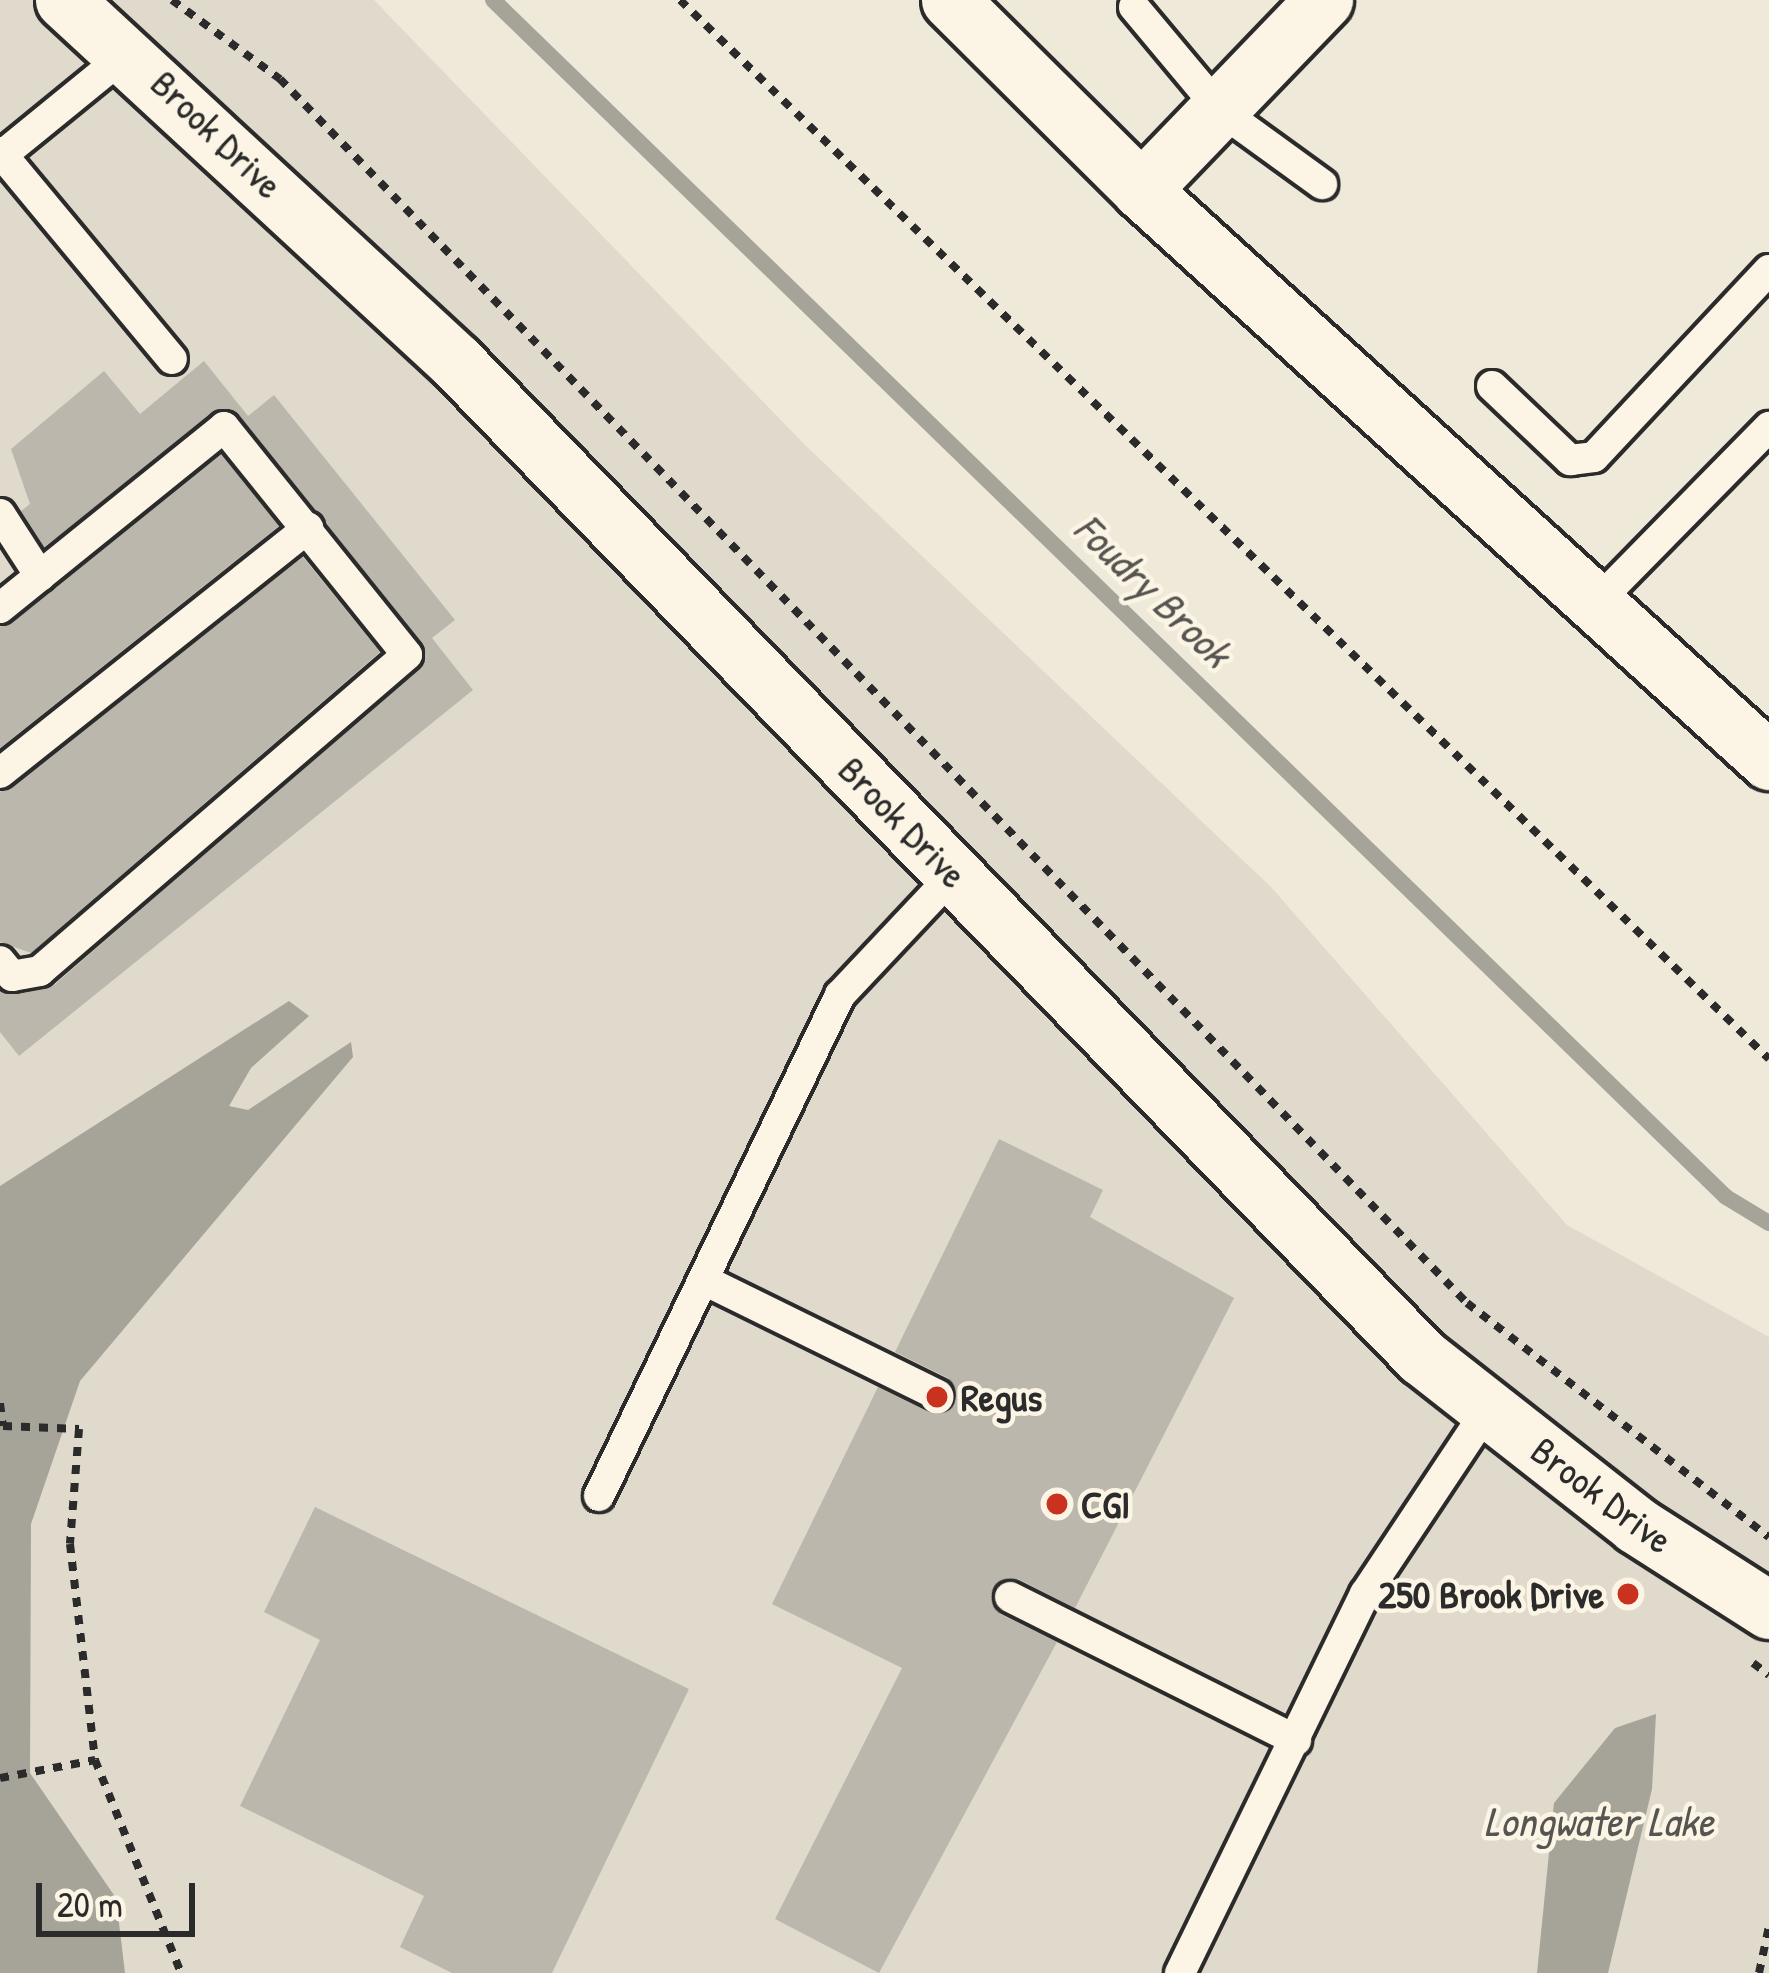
<!DOCTYPE html>
<html>
<head>
<meta charset="utf-8">
<style>
	body { margin:0 }
	#map { position:relative; width:1769px; height:1973px; overflow:hidden; background:#efe9da; font-family:"Patrick Hand",sans-serif }
	div>[style] { position:absolute }
	.built>* { inset:0; background:#e0dacc }
	.water>* { inset:0; background:#a6a399 }
	.stream>* { height:16px; margin:-8px; padding:0 8px; transform-origin:8px; border-radius:8px; background:#a6a399 }
	.building>* { inset:0; background:#bcb7ac }
	.path>* { height:8px; margin-top:-4px; transform-origin:0; background:repeating-linear-gradient(90deg,#2b2b2b 0 9px,transparent 0 18px) }
	.roads { filter:drop-shadow(3px 0 #2b2b2b) drop-shadow(-3px 0 #2b2b2b) drop-shadow(0 3px #2b2b2b) drop-shadow(0 -3px #2b2b2b) }
	.service>* { height:30px; margin:-15px; padding:0 15px; transform-origin:15px; border-radius:15px; background:#fcf5e5 }
	.minor>* { height:57px; margin:-28.5px; padding:0 28.5px; transform-origin:28.5px; border-radius:28.5px; background:#fcf5e5 }
	.dots>* { width:33px; height:33px; translate:-50% -50%; box-sizing:border-box; border:6px solid #fcf5e5; border-radius:50% }
	span { translate:-50% -50%; white-space:nowrap; text-align:center; line-height:1.15; -webkit-text-stroke:9px #fcf5e5; paint-order:stroke }
	.street-label { font-size:39px; color:#2b2b2b }
	.poi-label { font-size:39px; color:#2b2b2b; font-weight:700 }
	.left { translate:0 -50%; text-align:left }
	.right { translate:-100% -50%; text-align:right }
	.water-label { font-size:42px; color:#565552; font-style:italic }
	.scale { position:absolute; left:36px; top:1883px; width:159px; height:54px; box-sizing:border-box; border:6px solid #2b2b2b; border-top:0; padding-left:15px; font-size:36px; line-height:42px; white-space:nowrap; color:#2b2b2b; -webkit-text-stroke:9px #fcf5e5; paint-order:stroke }
</style>
</head>
<body>
<div id="map">
	<div class="built">
		<div style="clip-path:polygon(0 0,374px 0,805px 445px,1271px 887px,1567px 1225px,1769px 1337px,1769px 1973px,0 1973px)"></div>
	</div>
	<div class="water">
		<div style="clip-path:polygon(289px 1001px,309px 1016px,251px 1068px,229px 1106px,248px 1110px,351px 1042px,353px 1057px,80px 1381px,31px 1524px,30px 1773px,116px 1898px,125px 1973px,0 1973px,0 1186px)"></div>
		<div style="clip-path:polygon(1656px 1714px,1652px 1789px,1608px 1973px,1537px 1973px,1554px 1803px,1615px 1728px)"></div>
	</div>
	<div class="stream">
		<div style="left:493px;top:0;width:1718px;rotate:44.15deg"></div>
		<div style="left:1726px;top:1197px;width:50px;rotate:31.2deg"></div>
	</div>
	<div class="building">
		<div style="clip-path:polygon(204px 361px,248px 416px,274px 395px,455px 620px,432px 638px,473px 690px,19px 1056px,0 1032px,0 991px,53px 986px,426px 661px,230px 409px,44px 547px,21px 511px,30px 504px,11px 449px,104px 371px,140px 414px)"></div>
		<div style="clip-path:polygon(221px 454px,279px 526px,0 748px,0 627px)"></div>
		<div style="clip-path:polygon(303px 557px,380px 652px,31px 953px,0 942px,0 792px)"></div>
		<div style="clip-path:polygon(999px 1139px,1103px 1190px,1090px 1217px,1234px 1298px,1075px 1608px,1018px 1579px,993px 1587px,1000px 1614px,1057px 1642px,879px 1973px,775px 1919px,902px 1668px,772px 1604px,878px 1387px,931px 1413px,956px 1402px,948px 1378px,895px 1352px)"></div>
		<div style="clip-path:polygon(315px 1507px,689px 1689px,552px 1973px,452px 1973px,400px 1947px,424px 1896px,240px 1806px,320px 1640px,264px 1612px)"></div>
	</div>
	<div class="path">
		<div style="left:172px;top:0;width:134px;rotate:36.2deg"></div>
		<div style="left:280px;top:79px;width:1705px;rotate:45.88deg"></div>
		<div style="left:1467px;top:1303px;width:382px;rotate:37.8deg"></div>
		<div style="left:680px;top:0;width:1519px;rotate:44.2deg"></div>
		<div style="left:0;top:1403px;width:23px;rotate:83deg"></div>
		<div style="left:3px;top:1426px;width:76px;rotate:2.3deg"></div>
		<div style="left:79px;top:1429px;width:115px;rotate:94.5deg"></div>
		<div style="left:70px;top:1544px;width:217px;rotate:83.4deg"></div>
		<div style="left:95px;top:1760px;width:230px;rotate:68deg"></div>
		<div style="left:1753px;top:1663px;width:20px;rotate:37deg"></div>
		<div style="left:0;top:1778px;width:97px;rotate:-10.7deg"></div>
		<div style="left:1759px;top:1973px;width:48px;rotate:-78deg"></div>
	</div>
	<div class="roads">
		<div class="service">
			<div style="left:1134px;top:7px;width:136px;rotate:50.1deg"></div>
			<div style="left:1221px;top:111px;width:125px;rotate:35.9deg"></div>
			<div style="left:0;top:152px;width:269px;rotate:50.3deg"></div>
			<div style="left:0;top:157px;width:168px;rotate:-39.2deg"></div>
			<div style="left:1492px;top:386px;width:108px;rotate:43.5deg"></div>
			<div style="left:1570px;top:460px;width:24px;rotate:-7deg"></div>
			<div style="left:1594px;top:457px;width:256px;rotate:-46.9deg"></div>
			<div style="left:0;top:514px;width:74px;rotate:57.2deg"></div>
			<div style="left:1594px;top:605px;width:250px;rotate:-45.5deg"></div>
			<div style="left:0;top:608px;width:288px;rotate:-38.9deg"></div>
			<div style="left:224px;top:427px;width:292px;rotate:51.2deg"></div>
			<div style="left:407px;top:655px;width:484px;rotate:139.3deg"></div>
			<div style="left:40px;top:971px;width:28px;rotate:170deg"></div>
			<div style="left:12px;top:976px;width:19px;rotate:-129deg"></div>
			<div style="left:0;top:773px;width:394px;rotate:-38.5deg"></div>
			<div style="left:706px;top:1281px;width:258px;rotate:26.2deg"></div>
			<div style="left:599px;top:1496px;width:556px;rotate:-64.31deg"></div>
			<div style="left:840px;top:995px;width:166px;rotate:-46.7deg"></div>
			<div style="left:1010px;top:1597px;width:320px;rotate:26.6deg"></div>
			<div style="left:1180px;top:1973px;width:422px;rotate:-64deg"></div>
			<div style="left:1365px;top:1594px;width:222px;rotate:-56.4deg"></div>
		</div>
		<div class="minor">
			<div style="left:64px;top:0;width:534px;rotate:42.72deg"></div>
			<div style="left:456px;top:362px;width:1387px;rotate:45.85deg"></div>
			<div style="left:1422px;top:1357px;width:272px;rotate:38.1deg"></div>
			<div style="left:1636px;top:1525px;width:158px;rotate:32.6deg"></div>
			<div style="left:950px;top:0;width:269px;rotate:44.8deg"></div>
			<div style="left:1141px;top:190px;width:849px;rotate:42.28deg"></div>
			<div style="left:1141px;top:190px;width:264px;rotate:-46.1deg"></div>
		</div>
	</div>
	<div class="dots">
		<div style="left:937px;top:1397px;background:#c8321e"></div>
		<div style="left:1057px;top:1504px;background:#c8321e"></div>
		<div style="left:1628px;top:1594px;background:#c8321e"></div>
	</div>
	<div class="street-label">
		<span style="left:217px;top:134px;rotate:44deg">Brook Drive</span>
		<span style="left:903px;top:822px;rotate:46deg">Brook Drive</span>
		<span style="left:1602px;top:1495px;rotate:37deg">Brook Drive</span>
	</div>
	<div class="poi-label">
		<span class="left" style="left:961px;top:1397px">Regus</span>
		<span class="left" style="left:1081px;top:1504px">CGI</span>
		<span class="right" style="left:1604px;top:1594px">250 Brook Drive</span>
	</div>
	<div class="water-label">
		<span style="left:1153px;top:590px;rotate:44deg">Foudry Brook</span>
		<span style="left:1599px;top:1821px">Longwater Lake</span>
	</div>
	<div class="scale">20 m</div>
</div>
</body>
</html>
